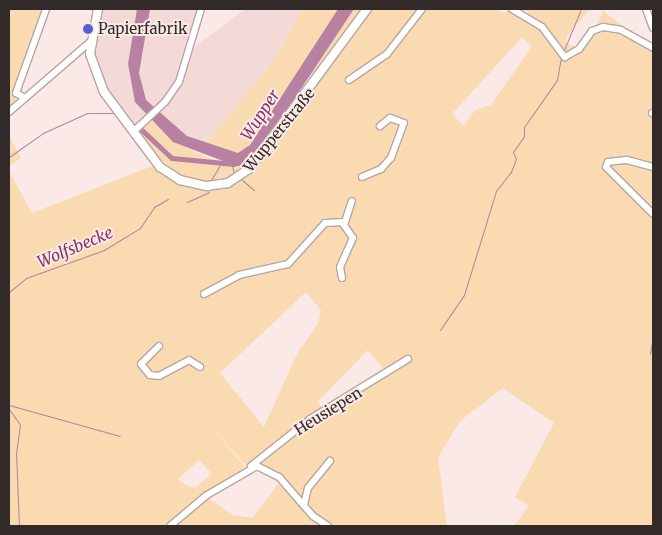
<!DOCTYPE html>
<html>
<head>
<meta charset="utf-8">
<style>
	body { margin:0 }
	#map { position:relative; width:662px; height:535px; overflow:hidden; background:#fae9e6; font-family:Merriweather,serif }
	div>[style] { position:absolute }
	.built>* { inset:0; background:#f4dad6 }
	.green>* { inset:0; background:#f9dab1 }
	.water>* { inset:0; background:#b880a1 }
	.stream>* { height:1px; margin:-0.5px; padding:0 0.5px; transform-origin:0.5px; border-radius:0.5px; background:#b880a1 }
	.canal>* { height:4.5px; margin:-2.25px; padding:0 2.25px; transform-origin:2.25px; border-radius:2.25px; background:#b880a1 }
	.roads { filter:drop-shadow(1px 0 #b6a6a3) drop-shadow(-1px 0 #b6a6a3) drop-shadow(0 1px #b6a6a3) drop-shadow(0 -1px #b6a6a3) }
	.minor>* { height:6px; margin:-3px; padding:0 3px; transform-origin:3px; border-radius:3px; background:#fff }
	.major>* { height:8px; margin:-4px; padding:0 4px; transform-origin:4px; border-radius:4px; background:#fff }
	.dots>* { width:14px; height:14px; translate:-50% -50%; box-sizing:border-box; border:2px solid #fae9e6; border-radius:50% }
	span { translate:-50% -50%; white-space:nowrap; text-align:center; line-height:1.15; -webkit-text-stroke:4px #fae9e6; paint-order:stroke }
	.poi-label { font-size:15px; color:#312a29 }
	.left { translate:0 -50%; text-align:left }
	.street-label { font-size:15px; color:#312a29 }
	.water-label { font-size:16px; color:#803a67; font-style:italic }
	.frame { position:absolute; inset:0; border:10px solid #312a29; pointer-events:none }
</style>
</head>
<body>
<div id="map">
	<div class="built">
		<div style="clip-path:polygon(102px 9px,200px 9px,194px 47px,245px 9px,302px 9px,279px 53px,206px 144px,187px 136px,155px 109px,135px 126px,106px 88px,94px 61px)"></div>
	</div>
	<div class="green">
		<div style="clip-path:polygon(9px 9px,46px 9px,15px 93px,16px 106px,9px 111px)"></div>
		<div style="clip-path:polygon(302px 9px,338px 9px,250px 145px,238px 153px,206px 144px,279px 53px)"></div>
		<div style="clip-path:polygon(evenodd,354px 9px,495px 9px,504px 13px,510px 9px,533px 19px,525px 9px,590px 9px,567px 37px,566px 43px,578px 48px,565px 56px,555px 47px,562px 57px,572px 55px,591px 33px,598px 35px,605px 28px,621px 31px,653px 49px,653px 526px,514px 526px,529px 506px,515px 497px,554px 423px,503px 388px,461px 420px,438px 457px,447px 526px,175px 526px,206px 496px,233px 515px,252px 518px,281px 480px,305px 508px,280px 477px,260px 466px,247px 467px,202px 417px,245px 467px,166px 526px,9px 526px,9px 171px,32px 213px,155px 165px,168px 177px,173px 170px,156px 155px,139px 130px,151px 120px,174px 142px,206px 157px,236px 166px,257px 162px,319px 79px,311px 73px,354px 9px,522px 37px,532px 46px,491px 105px,475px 110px,464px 126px,452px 114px,522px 37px,354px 9px,306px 292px,321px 310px,318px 324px,298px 352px,264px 427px,220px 373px,306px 292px,354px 9px,368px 350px,386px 372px,324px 412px,318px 401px,368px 350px,354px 9px,199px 460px,212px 474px,195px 488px,185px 485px,178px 479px,199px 460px)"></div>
		<div style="clip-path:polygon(603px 11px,624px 27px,635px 35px,596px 27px)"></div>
		<div style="clip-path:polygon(9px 136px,21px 158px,9px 166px)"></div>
	</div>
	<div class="water">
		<div style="clip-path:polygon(137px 9px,150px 9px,139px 73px,146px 100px,187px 136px,238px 153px,250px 145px,338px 9px,354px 9px,257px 155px,247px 166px,236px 166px,173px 142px,135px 102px,128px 64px)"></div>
	</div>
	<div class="stream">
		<div style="left:564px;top:50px;width:44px;rotate:-67.5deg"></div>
		<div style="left:9px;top:157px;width:42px;rotate:-35.2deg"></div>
		<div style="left:43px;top:133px;width:48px;rotate:-24.4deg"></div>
		<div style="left:87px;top:113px;width:26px"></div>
		<div style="left:232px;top:165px;width:9px;rotate:77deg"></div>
		<div style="left:211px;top:180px;width:17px;rotate:-59deg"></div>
		<div style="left:242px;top:180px;width:16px;rotate:40deg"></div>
		<div style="left:187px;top:202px;width:24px;rotate:-24deg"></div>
		<div style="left:9px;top:292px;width:22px;rotate:-39deg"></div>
		<div style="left:26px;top:278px;width:83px;rotate:-19.7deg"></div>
		<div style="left:104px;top:250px;width:42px;rotate:-31.4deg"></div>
		<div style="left:140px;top:228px;width:25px;rotate:-56deg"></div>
		<div style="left:154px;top:207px;width:16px;rotate:-30deg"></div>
		<div style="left:440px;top:330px;width:42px;rotate:-55.6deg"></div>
		<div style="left:464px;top:295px;width:109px;rotate:-72.9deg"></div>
		<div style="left:496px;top:191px;width:24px;rotate:-52deg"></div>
		<div style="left:511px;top:172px;width:14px;rotate:-69deg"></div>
		<div style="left:516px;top:159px;width:8px;rotate:-113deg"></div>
		<div style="left:513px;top:152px;width:19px;rotate:-55deg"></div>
		<div style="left:524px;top:136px;width:9px;rotate:-90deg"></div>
		<div style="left:524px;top:127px;width:57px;rotate:-54.9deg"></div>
		<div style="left:557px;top:80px;width:22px;rotate:-80deg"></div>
		<div style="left:650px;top:354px;width:18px;rotate:-81deg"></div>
		<div style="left:9px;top:405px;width:115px;rotate:15.6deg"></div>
		<div style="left:9px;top:409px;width:19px;rotate:55deg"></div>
		<div style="left:20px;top:425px;width:27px;rotate:98deg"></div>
		<div style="left:16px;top:452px;width:74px;rotate:87.7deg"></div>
		<div style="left:648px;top:526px;width:5px;rotate:-11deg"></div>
	</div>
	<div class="canal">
		<div style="left:141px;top:129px;width:42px;rotate:43.1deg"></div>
		<div style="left:172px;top:158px;width:62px;rotate:5.5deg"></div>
	</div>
	<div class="roads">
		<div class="minor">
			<div style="left:512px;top:9px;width:35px;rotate:31deg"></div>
			<div style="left:542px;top:27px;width:38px;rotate:53deg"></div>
			<div style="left:565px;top:57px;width:16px;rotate:-30deg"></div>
			<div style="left:579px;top:49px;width:22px;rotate:-54deg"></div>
			<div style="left:592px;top:31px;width:12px;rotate:-20deg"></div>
			<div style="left:603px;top:27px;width:18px;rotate:9deg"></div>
			<div style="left:621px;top:30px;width:37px;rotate:29deg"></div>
			<div style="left:646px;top:9px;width:20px;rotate:70deg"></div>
			<div style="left:349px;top:80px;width:46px;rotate:-34.4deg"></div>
			<div style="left:387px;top:54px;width:57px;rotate:-52.1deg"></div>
			<div style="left:25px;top:98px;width:10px;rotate:-151deg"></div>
			<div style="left:16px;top:93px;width:89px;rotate:-70.3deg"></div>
			<div style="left:9px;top:112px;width:107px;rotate:-40.8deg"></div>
			<div style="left:652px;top:113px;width:1px;rotate:45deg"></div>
			<div style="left:133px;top:132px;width:44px;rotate:-43.2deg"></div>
			<div style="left:165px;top:102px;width:24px;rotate:-55deg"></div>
			<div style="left:179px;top:82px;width:76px;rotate:-73.2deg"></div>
			<div style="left:653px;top:167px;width:28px;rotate:-165deg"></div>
			<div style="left:626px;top:160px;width:18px;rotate:174deg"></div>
			<div style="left:608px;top:162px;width:5px;rotate:112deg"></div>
			<div style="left:606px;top:167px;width:66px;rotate:45deg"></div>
			<div style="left:362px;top:177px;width:21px;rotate:-23deg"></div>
			<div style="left:381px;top:169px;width:15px;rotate:-48deg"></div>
			<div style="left:391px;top:158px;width:37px;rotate:-70deg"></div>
			<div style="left:404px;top:123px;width:15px;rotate:-160deg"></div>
			<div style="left:390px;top:118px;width:13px;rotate:141deg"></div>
			<div style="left:342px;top:278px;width:11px;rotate:-100deg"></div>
			<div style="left:340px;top:267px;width:32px;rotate:-66deg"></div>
			<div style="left:353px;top:238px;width:16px;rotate:-125deg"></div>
			<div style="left:344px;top:225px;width:25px;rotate:-72deg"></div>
			<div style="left:204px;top:294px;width:40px;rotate:-28deg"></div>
			<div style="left:239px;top:275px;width:50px;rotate:-12.7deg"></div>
			<div style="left:288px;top:264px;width:55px;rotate:-47.9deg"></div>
			<div style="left:325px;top:223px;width:20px;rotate:-3deg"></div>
			<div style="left:159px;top:346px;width:25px;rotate:135deg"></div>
			<div style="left:141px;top:364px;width:14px;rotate:51deg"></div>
			<div style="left:150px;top:375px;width:9px;rotate:6deg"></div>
			<div style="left:159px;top:376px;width:34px;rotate:-28deg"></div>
			<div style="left:189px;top:360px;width:13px;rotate:32deg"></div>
			<div style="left:251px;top:466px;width:75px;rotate:-38.5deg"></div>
			<div style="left:310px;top:419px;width:115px;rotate:-31.5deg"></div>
			<div style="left:304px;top:505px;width:17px;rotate:-77deg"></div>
			<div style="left:308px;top:488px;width:35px;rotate:-51deg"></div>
			<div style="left:170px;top:526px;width:48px;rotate:-40deg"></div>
			<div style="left:207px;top:495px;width:58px;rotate:-30.1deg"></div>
			<div style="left:257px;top:466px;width:25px;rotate:27deg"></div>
			<div style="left:279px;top:477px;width:52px;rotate:48.9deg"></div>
			<div style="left:313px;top:516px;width:18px;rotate:34deg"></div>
		</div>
		<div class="major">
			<div style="left:98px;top:9px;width:46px;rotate:100.1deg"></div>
			<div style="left:90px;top:54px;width:40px;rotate:69.8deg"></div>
			<div style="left:104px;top:92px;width:94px;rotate:53.3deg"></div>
			<div style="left:160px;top:167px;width:24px;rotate:33deg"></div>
			<div style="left:180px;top:180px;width:28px;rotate:13deg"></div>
			<div style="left:207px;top:186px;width:21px;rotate:-8deg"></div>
			<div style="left:228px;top:183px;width:25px;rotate:-34deg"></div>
			<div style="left:249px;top:169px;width:199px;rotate:-53.6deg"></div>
		</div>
	</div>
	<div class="dots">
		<div style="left:88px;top:29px;background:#555ed5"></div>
	</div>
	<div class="poi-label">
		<span class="left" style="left:98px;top:29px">Papierfabrik</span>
	</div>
	<div class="street-label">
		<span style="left:279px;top:130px;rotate:-51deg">Wupperstraße</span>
		<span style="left:328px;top:411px;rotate:-32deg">Heusiepen</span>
	</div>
	<div class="water-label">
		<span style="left:260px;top:115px;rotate:-57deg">Wupper</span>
		<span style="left:75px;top:247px;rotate:-23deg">Wolfsbecke</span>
	</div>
	<div class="frame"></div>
</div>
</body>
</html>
